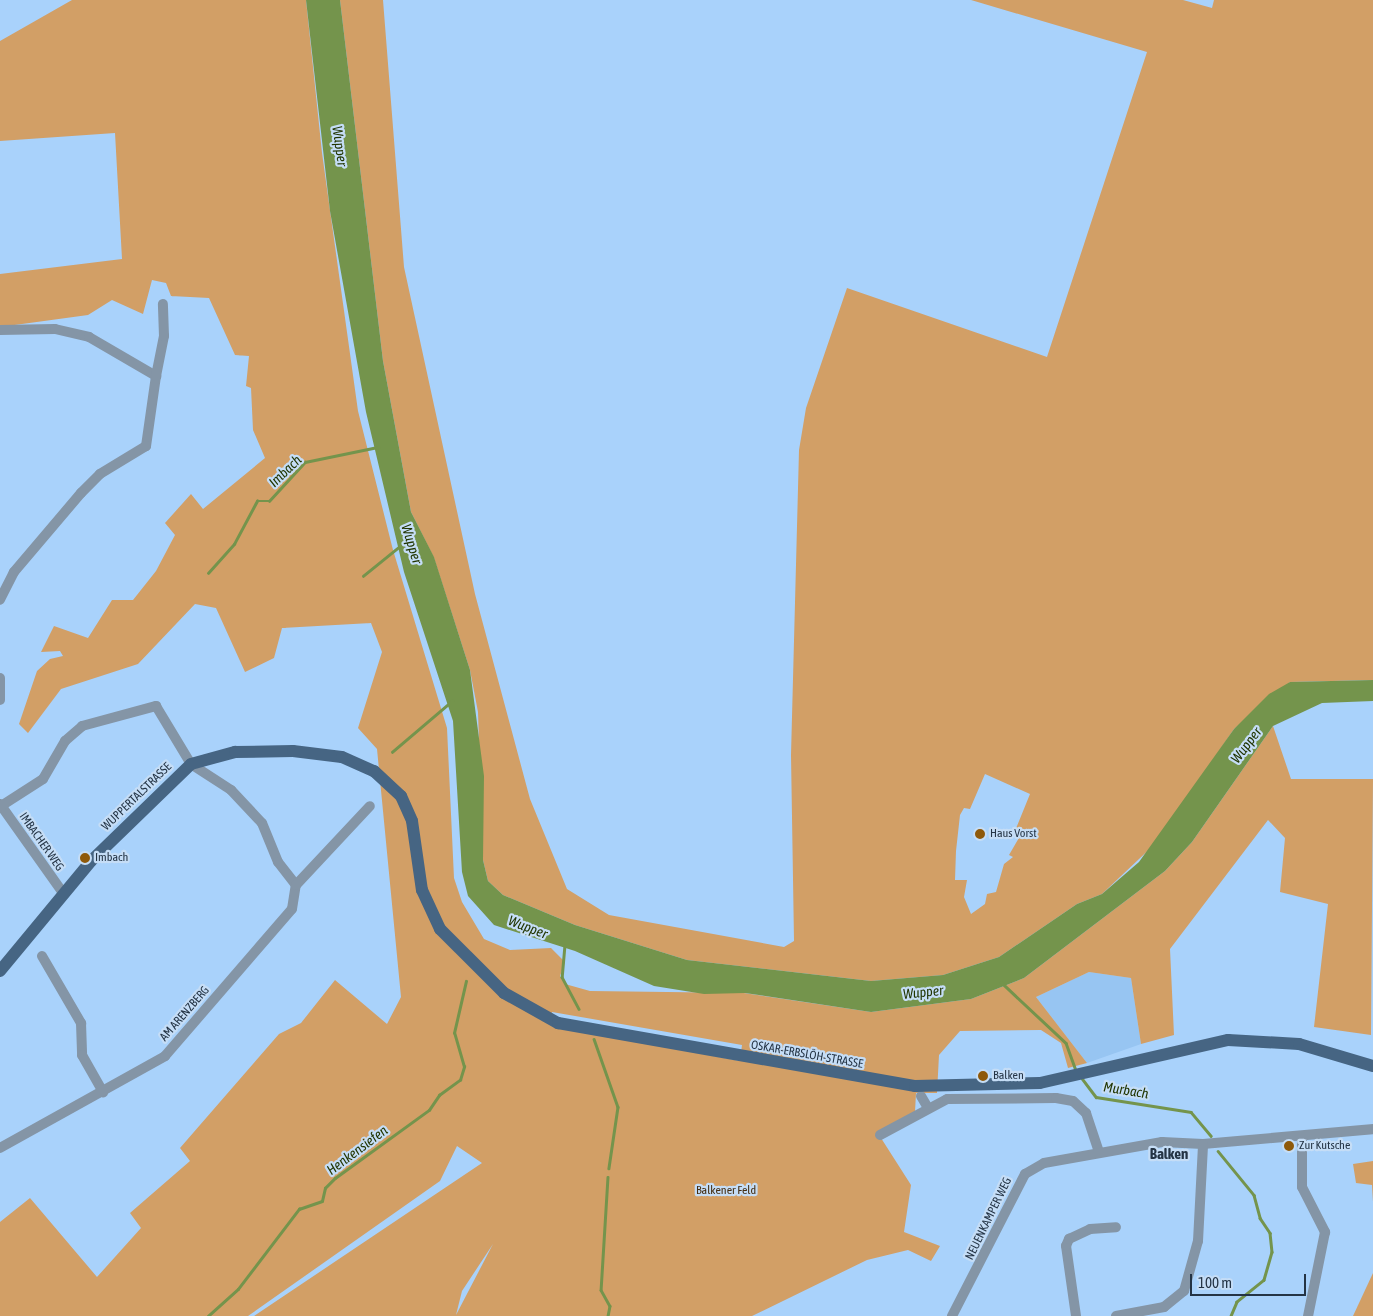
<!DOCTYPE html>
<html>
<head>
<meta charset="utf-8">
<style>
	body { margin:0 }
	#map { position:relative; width:1373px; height:1316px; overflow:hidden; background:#a9d2fb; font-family:"Asap Condensed",sans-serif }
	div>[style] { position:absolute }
	.built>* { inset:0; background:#97c5f2 }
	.green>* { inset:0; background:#d29f66 }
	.water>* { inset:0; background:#74944c }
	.stream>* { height:2.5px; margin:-1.25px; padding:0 1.25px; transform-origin:1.25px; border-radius:1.25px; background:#74944c }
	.minor>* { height:10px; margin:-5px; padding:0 5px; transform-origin:5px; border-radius:5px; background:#8495a6 }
	.major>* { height:12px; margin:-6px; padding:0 6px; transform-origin:6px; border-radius:6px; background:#466583 }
	.dots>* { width:14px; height:14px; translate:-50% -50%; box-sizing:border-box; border:2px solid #c5ddf6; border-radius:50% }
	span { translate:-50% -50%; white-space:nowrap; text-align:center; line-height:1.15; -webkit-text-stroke:4.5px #c5ddf6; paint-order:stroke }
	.street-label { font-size:12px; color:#243445 }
	.poi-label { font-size:12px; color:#243445 }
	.left { translate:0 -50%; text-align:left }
	.park-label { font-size:12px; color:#432c10 }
	.water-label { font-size:14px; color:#213500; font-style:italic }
	.quarter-label { font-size:15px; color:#243445; font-weight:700 }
	.scale { position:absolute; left:1190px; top:1274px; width:116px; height:22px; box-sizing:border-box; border:2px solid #243445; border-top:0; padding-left:6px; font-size:15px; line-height:18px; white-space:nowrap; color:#243445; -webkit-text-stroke:4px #c5ddf6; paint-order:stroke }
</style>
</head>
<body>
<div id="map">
	<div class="built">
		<div style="clip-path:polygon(1089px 972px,1131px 978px,1141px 1044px,1087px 1063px,1036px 997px)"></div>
	</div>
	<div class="green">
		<div style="clip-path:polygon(evenodd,72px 0,306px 0,322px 153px,358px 411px,393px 550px,447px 728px,454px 878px,462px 902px,484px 939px,510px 950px,551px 948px,565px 962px,560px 976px,565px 984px,590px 991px,744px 993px,871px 1012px,971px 999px,1024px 978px,1165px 871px,1192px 842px,1273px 726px,1291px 779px,1373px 779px,1371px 1035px,1314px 1027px,1328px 904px,1280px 892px,1285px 838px,1268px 820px,1170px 949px,1174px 1035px,1141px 1044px,1131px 978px,1089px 972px,1036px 997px,1087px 1063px,1068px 1068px,1061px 1043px,1041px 1030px,960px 1031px,939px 1055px,937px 1093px,916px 1093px,915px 1112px,881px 1138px,911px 1185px,904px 1232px,940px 1246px,931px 1261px,908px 1250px,867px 1260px,752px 1316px,254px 1316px,482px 1163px,457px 1146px,440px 1181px,248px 1316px,0 1316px,0 1222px,30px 1198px,97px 1277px,141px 1228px,130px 1213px,190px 1161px,180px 1148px,279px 1034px,301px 1023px,335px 980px,387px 1024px,401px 997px,377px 749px,358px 728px,382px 652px,371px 623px,282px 628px,274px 658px,245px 672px,216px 608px,195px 604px,138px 664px,61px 689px,28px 733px,19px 724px,37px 671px,50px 659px,63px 656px,60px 651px,41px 652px,54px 626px,88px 638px,112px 600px,133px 600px,156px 571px,175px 535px,165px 523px,191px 494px,203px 509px,265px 458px,253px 430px,251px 388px,246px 386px,249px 356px,235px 355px,209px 298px,171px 296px,166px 283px,152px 280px,143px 314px,112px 300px,88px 315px,0 327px,0 274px,122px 259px,115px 133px,0 141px,0 41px,72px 0,552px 1012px,742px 1045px,740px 1061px,550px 1025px,552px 1012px,72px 0,493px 1244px,456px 1315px,462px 1291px,493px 1244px)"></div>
		<div style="clip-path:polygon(evenodd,340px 0,383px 0,404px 267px,475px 594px,530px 799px,567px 889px,609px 915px,784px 947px,794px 941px,791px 755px,799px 450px,806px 408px,847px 288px,1047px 357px,1147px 52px,971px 0,1183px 0,1212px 8px,1214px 0,1373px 0,1373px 680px,1290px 682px,1234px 729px,1157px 842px,1102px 894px,1077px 904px,999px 957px,943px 975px,871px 981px,687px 960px,575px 925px,503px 895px,488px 881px,483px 860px,478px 712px,470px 670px,434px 558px,411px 512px,383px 361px,340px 0,985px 774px,1030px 794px,1015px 831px,1020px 836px,1009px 855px,1013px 857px,1004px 864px,996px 892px,987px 894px,985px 904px,971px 914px,964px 897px,967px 880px,955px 880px,956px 851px,960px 815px,964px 808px,970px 809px,985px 774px)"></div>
		<div style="clip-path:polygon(1373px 1161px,1373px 1202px,1372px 1185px,1356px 1183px,1353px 1164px)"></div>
		<div style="clip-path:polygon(1373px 1273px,1373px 1316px,1353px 1316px)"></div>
	</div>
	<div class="water">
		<div style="clip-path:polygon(306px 0,340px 0,383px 361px,411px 512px,434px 557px,470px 670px,484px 776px,483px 860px,488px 881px,503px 895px,575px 925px,687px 960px,871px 981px,943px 975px,999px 957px,1077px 904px,1102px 894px,1139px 862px,1234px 729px,1269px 694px,1290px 682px,1373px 680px,1373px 701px,1322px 703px,1273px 726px,1192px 842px,1165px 871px,1024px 978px,971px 999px,871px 1012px,745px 993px,704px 994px,654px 986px,575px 951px,494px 925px,468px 896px,462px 872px,453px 721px,404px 572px,366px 412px,330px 211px)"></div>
	</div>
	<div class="stream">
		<div style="left:208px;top:573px;width:39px;rotate:-48deg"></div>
		<div style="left:234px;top:544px;width:49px;rotate:-61.9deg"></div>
		<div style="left:257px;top:501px;width:12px"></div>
		<div style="left:269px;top:501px;width:53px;rotate:-47.3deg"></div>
		<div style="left:305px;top:462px;width:75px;rotate:-11.6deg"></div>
		<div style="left:363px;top:576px;width:48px;rotate:-39deg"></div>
		<div style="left:392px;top:752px;width:79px;rotate:-40.4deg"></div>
		<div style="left:565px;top:945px;width:32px;rotate:95deg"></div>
		<div style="left:562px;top:977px;width:36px;rotate:62deg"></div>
		<div style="left:1001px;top:982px;width:89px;rotate:43.2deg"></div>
		<div style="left:1066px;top:1043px;width:30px;rotate:70deg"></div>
		<div style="left:594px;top:1039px;width:72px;rotate:70.6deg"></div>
		<div style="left:618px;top:1107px;width:62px;rotate:98.4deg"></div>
		<div style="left:1081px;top:1077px;width:25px;rotate:53deg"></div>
		<div style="left:1096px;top:1097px;width:96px;rotate:9deg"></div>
		<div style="left:1191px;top:1112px;width:31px;rotate:50deg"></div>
		<div style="left:1218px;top:1151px;width:57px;rotate:50.7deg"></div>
		<div style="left:1254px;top:1195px;width:24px;rotate:75deg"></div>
		<div style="left:1260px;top:1218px;width:18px;rotate:56deg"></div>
		<div style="left:1270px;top:1233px;width:19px;rotate:84deg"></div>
		<div style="left:1272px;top:1252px;width:29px;rotate:106deg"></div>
		<div style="left:1264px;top:1280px;width:35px;rotate:141deg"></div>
		<div style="left:1237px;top:1302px;width:15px;rotate:113deg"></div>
		<div style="left:608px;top:1177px;width:113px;rotate:93.5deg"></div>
		<div style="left:601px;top:1290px;width:18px;rotate:61deg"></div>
		<div style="left:610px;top:1306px;width:10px;rotate:101deg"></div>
		<div style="left:208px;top:1316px;width:40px;rotate:-42deg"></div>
		<div style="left:238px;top:1289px;width:101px;rotate:-52.7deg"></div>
		<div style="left:299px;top:1209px;width:24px;rotate:-19deg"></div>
		<div style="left:322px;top:1201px;width:13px;rotate:-77deg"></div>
		<div style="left:325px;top:1188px;width:14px;rotate:-45deg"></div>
		<div style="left:335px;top:1178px;width:116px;rotate:-35.9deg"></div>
		<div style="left:429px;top:1110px;width:18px;rotate:-56deg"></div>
		<div style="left:439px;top:1095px;width:26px;rotate:-36deg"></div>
		<div style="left:460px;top:1080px;width:14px;rotate:-73deg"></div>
		<div style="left:464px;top:1067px;width:35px;rotate:-106deg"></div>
		<div style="left:454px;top:1033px;width:53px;rotate:-77deg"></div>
	</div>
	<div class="minor">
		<div style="left:0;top:330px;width:55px;rotate:-1deg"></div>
		<div style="left:55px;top:329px;width:35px;rotate:13deg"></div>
		<div style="left:89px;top:337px;width:78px;rotate:30.2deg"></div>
		<div style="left:156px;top:376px;width:71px;rotate:98.1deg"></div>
		<div style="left:146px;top:446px;width:54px;rotate:148.7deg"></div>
		<div style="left:100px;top:474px;width:27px;rotate:135deg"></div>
		<div style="left:81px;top:493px;width:104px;rotate:130.3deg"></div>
		<div style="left:14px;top:572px;width:31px;rotate:117deg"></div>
		<div style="left:156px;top:376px;width:41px;rotate:-78.7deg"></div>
		<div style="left:164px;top:336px;width:32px;rotate:-92deg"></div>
		<div style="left:0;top:678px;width:22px;rotate:90deg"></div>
		<div style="left:0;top:804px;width:109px;rotate:54.7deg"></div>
		<div style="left:1px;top:806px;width:50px;rotate:-32.7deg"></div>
		<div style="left:43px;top:779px;width:44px;rotate:-59.9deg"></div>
		<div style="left:65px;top:741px;width:23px;rotate:-41deg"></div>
		<div style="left:82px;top:726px;width:77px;rotate:-15.1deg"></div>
		<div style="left:156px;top:706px;width:68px;rotate:58.9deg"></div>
		<div style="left:191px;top:764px;width:48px;rotate:33deg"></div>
		<div style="left:231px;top:790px;width:45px;rotate:46.8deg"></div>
		<div style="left:262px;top:823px;width:42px;rotate:67.7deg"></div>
		<div style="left:278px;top:862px;width:29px;rotate:52deg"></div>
		<div style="left:42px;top:956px;width:78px;rotate:59.8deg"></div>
		<div style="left:81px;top:1023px;width:32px;rotate:88deg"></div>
		<div style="left:82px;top:1055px;width:43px;rotate:60.4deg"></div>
		<div style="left:921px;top:1096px;width:14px;rotate:60deg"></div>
		<div style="left:880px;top:1135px;width:76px;rotate:-28.2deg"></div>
		<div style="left:947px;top:1099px;width:109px;rotate:-0.5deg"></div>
		<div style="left:1056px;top:1098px;width:17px;rotate:10deg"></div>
		<div style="left:1073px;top:1101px;width:18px;rotate:43deg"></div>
		<div style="left:1086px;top:1113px;width:41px;rotate:71.6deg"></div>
		<div style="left:1302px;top:1137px;width:50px;rotate:90deg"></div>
		<div style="left:1302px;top:1187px;width:51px;rotate:62.9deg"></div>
		<div style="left:1325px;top:1232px;width:86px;rotate:101.4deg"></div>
		<div style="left:0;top:1148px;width:189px;rotate:-29.1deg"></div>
		<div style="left:165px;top:1056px;width:194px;rotate:-49.2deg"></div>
		<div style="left:292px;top:909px;width:24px;rotate:-81deg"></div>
		<div style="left:296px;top:885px;width:108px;rotate:-46.9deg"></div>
		<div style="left:952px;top:1316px;width:160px;rotate:-62.8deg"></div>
		<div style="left:1025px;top:1174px;width:22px;rotate:-30deg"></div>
		<div style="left:1044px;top:1163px;width:120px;rotate:-10.1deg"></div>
		<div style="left:1162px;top:1142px;width:41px;rotate:2.8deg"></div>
		<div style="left:1203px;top:1144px;width:171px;rotate:-5deg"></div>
		<div style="left:1076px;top:1316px;width:71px;rotate:-98.1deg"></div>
		<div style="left:1066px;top:1246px;width:8px;rotate:-67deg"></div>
		<div style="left:1069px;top:1239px;width:23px;rotate:-25deg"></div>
		<div style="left:1090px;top:1229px;width:26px;rotate:-4deg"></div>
		<div style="left:1116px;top:1316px;width:49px;rotate:-10.6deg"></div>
		<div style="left:1164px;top:1307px;width:26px;rotate:-39deg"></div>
		<div style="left:1184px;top:1291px;width:52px;rotate:-74.4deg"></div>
		<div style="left:1198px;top:1241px;width:97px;rotate:-87deg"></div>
	</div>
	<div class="major">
		<div style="left:0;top:971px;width:143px;rotate:-50.4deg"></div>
		<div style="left:91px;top:861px;width:139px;rotate:-44.1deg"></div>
		<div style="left:191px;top:764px;width:46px;rotate:-15.3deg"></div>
		<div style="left:235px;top:752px;width:58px;rotate:-1deg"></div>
		<div style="left:293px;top:751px;width:49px;rotate:7deg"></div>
		<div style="left:342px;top:757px;width:35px;rotate:24deg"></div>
		<div style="left:374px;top:771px;width:37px;rotate:43deg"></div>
		<div style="left:401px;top:796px;width:27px;rotate:66deg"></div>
		<div style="left:412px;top:821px;width:70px;rotate:81.8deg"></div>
		<div style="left:422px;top:890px;width:43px;rotate:65.2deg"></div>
		<div style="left:440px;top:929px;width:91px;rotate:45deg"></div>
		<div style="left:504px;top:993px;width:62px;rotate:29.1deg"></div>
		<div style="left:558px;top:1023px;width:363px;rotate:10deg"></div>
		<div style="left:915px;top:1086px;width:125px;rotate:-1.4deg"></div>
		<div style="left:1040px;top:1083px;width:193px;rotate:-12.9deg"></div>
		<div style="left:1228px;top:1040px;width:71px;rotate:3.2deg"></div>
		<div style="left:1299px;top:1044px;width:77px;rotate:16.6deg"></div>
	</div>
	<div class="dots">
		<div style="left:980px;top:834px;background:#8e590a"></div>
		<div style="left:85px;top:858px;background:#8e590a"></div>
		<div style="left:983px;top:1076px;background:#8e590a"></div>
		<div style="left:1289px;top:1146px;background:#8e590a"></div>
	</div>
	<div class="street-label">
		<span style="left:137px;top:797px;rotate:-44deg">WUPPERTALSTRASSE</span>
		<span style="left:41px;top:842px;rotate:55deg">IMBACHER WEG</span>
		<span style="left:185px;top:1014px;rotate:-49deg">AM ARENZBERG</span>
		<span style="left:807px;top:1055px;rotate:10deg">OSKAR-ERBSLÖH-STRASSE</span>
		<span style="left:989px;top:1219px;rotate:-64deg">NEUENKAMPER WEG</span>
	</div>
	<div class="poi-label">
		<span class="left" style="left:990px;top:834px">Haus Vorst</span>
		<span class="left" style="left:95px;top:858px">Imbach</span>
		<span class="left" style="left:993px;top:1076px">Balken</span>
		<span class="left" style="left:1299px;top:1146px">Zur Kutsche</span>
	</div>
	<div class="park-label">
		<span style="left:726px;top:1191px">Balkener Feld</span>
	</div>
	<div class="water-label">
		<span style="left:340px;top:146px;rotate:82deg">Wupper</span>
		<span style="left:285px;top:471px;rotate:-44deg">Imbach</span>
		<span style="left:412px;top:544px;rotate:73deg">Wupper</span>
		<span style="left:1246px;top:745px;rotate:-53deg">Wupper</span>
		<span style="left:528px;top:927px;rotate:21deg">Wupper</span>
		<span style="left:923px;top:992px;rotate:-6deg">Wupper</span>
		<span style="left:1126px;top:1090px;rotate:9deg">Murbach</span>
		<span style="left:357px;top:1150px;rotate:-37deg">Henkensiefen</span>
	</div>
	<div class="quarter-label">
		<span style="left:1169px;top:1154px">Balken</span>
	</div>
	<div class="scale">100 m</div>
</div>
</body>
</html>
